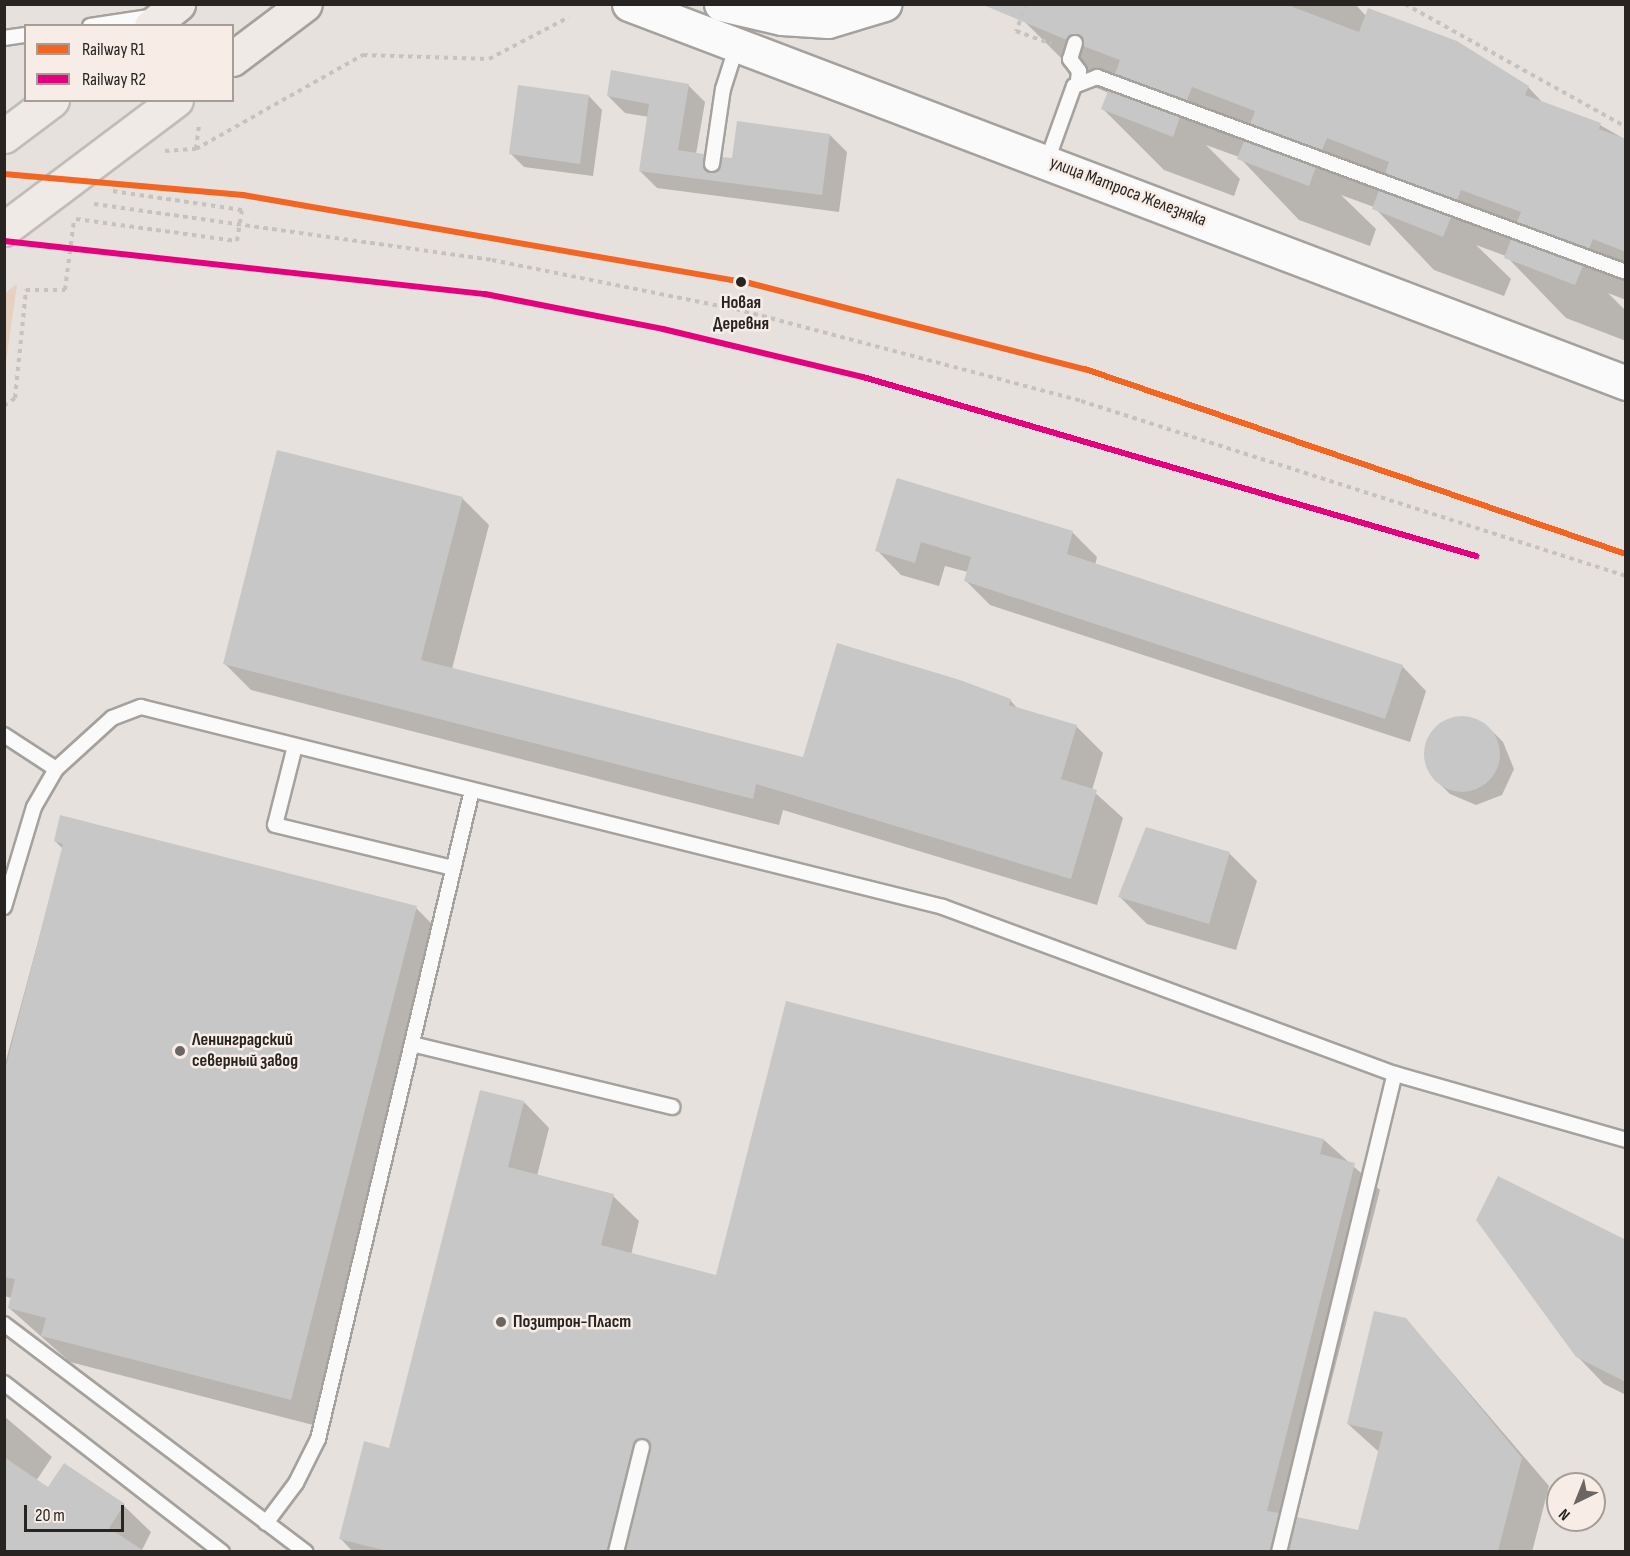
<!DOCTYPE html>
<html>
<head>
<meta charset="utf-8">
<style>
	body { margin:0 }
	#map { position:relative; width:1630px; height:1556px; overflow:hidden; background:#e7e1dd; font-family:"Sofia Sans Condensed",sans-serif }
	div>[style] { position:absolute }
	.green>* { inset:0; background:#e6d0c0 }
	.shadow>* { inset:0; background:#0003 }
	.building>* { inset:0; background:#c8c7c7 }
	.round { border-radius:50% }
	.path>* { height:4px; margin-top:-2px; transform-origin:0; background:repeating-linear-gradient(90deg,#c5c3c2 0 4.5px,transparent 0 9px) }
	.roads { filter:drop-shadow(2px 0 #a5a19d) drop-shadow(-2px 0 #a5a19d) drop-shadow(0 2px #a5a19d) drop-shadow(0 -2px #a5a19d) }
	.service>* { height:14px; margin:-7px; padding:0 7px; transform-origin:7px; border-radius:7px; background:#fbfafa }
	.tertiary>* { height:33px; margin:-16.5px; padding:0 16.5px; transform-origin:16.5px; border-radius:16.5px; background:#fbfafa }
	.primary>* { height:33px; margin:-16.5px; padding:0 16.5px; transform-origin:16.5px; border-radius:16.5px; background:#f0eae6 }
	.bridges { filter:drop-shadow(2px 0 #bfbcba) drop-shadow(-2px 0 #bfbcba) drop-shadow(0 2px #bfbcba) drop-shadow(0 -2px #bfbcba) }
	.primary-bridge>* { height:33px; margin:-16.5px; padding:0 16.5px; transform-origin:16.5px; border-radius:16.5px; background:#f0eae6 }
	.rail-1>* { height:6px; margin:-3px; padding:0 3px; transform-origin:3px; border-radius:3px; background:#f26522 }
	.rail-2>* { height:6px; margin:-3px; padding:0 3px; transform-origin:3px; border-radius:3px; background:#e5007d }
	.dots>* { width:16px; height:16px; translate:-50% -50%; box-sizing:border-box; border:3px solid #f8ede6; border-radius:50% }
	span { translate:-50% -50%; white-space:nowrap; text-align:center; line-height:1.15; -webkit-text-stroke:5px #f8ede6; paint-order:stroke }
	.street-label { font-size:18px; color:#282422 }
	.stop-label { font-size:18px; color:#282422; font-weight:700 }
	.poi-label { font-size:18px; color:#282422; font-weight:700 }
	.left { translate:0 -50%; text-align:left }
	.frame { position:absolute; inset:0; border:6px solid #282422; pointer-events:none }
	.legend { position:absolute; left:24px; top:24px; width:210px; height:78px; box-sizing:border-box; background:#f8ede6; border:2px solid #a59d98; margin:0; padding:8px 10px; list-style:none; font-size:18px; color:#282422 }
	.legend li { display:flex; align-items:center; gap:12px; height:30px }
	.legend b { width:30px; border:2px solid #a59d98 }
	.north { position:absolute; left:1546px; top:1472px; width:60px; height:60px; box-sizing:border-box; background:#f8ede6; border:2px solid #a59d98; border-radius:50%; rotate:223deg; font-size:16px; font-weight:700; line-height:24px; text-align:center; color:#282422 }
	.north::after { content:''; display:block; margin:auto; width:21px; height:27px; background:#6b6663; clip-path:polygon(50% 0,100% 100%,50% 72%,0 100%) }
	.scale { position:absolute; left:24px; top:1505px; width:100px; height:27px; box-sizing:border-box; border:3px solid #282422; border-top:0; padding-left:8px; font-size:18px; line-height:21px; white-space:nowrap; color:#282422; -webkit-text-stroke:4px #f8ede6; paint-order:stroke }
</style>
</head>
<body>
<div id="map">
	<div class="green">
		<div style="clip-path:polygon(17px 284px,5px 369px,5px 293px)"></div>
	</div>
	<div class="shadow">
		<div style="clip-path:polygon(evenodd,1033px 4px,1355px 4px,1366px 16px,1528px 87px,1544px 104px,1600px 125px,1626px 140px,1626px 300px,1608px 293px,1626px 311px,1626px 341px,1566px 318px,1506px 256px,1476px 245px,1511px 279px,1504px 296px,1434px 270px,1374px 207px,1341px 195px,1376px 229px,1370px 246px,1299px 220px,1239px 157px,1206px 145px,1240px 179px,1234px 196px,1164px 170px,1103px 109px,1109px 93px,1087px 84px,1026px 23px,1033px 4px,1136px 97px,1145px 106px,1129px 100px,1136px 97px)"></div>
		<div style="clip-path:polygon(688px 85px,705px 102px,696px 154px,720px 172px,734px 160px,830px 135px,847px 152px,839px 212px,657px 188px,640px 171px,649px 117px,625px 113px,608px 96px)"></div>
		<div style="clip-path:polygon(589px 96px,602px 110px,593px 176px,524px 167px,510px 153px)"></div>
		<div style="clip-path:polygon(898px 480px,1073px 533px,1097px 557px,1095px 565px,1402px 666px,1426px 691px,1410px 742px,990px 605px,965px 580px,968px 572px,945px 566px,939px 586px,901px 575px,877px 550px)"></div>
		<div style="clip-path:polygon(462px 498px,489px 525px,452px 669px,804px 758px,1010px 700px,1019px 710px,1076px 726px,1103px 753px,1092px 790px,1123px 818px,1097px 905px,783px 810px,779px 825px,251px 690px,224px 663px)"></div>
		<div style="clip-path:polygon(1462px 717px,1489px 728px,1503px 742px,1514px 769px,1502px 795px,1476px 805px,1450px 794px,1436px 780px,1425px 754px,1436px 728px)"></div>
		<div style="clip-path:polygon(1147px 829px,1230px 854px,1257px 881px,1236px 950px,1147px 924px,1120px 897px)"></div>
		<div style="clip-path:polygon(55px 841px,416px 908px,443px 935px,317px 1426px,70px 1362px,9px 1308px,12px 1298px,4px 1296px,4px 1068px,63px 849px)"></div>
		<div style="clip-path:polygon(524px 1102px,549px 1128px,537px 1176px,613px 1196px,639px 1221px,631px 1255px,717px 1277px,1324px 1140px,1380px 1190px,1288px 1552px,353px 1552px,341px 1539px,390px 1449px)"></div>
		<div style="clip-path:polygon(1626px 1241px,1626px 1395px,1604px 1384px,1577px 1356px)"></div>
		<div style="clip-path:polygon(1406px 1319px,1549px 1486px,1532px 1552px,1308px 1552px,1314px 1522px,1359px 1532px,1379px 1452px,1348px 1424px)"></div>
		<div style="clip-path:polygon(4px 1416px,52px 1457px,36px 1481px,48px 1489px,65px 1466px,124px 1506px,151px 1532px,141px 1552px,4px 1552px)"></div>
	</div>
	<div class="building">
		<div style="clip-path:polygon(981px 4px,1285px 4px,1359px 32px,1368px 8px,1457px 41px,1529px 86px,1525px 95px,1601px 123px,1599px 129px,1626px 139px,1626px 252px,1593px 239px,1589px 249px,1517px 222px,1521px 212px,1461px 190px,1457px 200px,1385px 174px,1389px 162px,1327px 138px,1322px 150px,1250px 124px,1255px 111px,1192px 87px,1187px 100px,1115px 74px,1120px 60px,1083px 46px,1078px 35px,1067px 40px)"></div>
		<div style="clip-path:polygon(611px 70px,689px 84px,678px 150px,704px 154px,703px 167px,710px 173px,719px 169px,722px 157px,732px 158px,737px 121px,830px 134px,822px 195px,639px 171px,649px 104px,607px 96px)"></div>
		<div style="clip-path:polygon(518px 85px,589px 95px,580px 164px,509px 154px)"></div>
		<div style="clip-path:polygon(1108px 91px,1180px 117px,1173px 137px,1101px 109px)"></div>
		<div style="clip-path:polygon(1244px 141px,1316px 167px,1309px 186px,1237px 159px)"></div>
		<div style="clip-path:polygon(1379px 190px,1451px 217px,1443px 237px,1372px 209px)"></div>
		<div style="clip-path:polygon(1511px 239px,1583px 266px,1575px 285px,1504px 258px)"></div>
		<div style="clip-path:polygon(277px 450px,463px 497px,421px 660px,803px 757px,837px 643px,960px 680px,1011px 699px,1009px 705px,1077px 725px,1061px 779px,1097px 790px,1071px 879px,756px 784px,753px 799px,223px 664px)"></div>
		<div style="clip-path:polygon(897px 478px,1073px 531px,1067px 554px,1403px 665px,1385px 719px,964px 581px,971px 557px,921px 542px,915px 563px,875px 551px)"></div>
		<div class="round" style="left:1424px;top:716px;width:76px;height:76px"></div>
		<div style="clip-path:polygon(60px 815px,417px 906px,291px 1400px,41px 1336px,46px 1318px,8px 1308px,15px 1279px,4px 1277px,4px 1074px,63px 844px,54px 841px)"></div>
		<div style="clip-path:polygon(1146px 827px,1230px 852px,1209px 924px,1118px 897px)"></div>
		<div style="clip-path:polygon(786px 1001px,1324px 1139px,1320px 1154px,1355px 1163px,1267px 1511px,1279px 1513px,1270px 1551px,625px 1551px,651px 1449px,644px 1438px,633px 1445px,607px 1551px,387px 1551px,339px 1539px,364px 1441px,389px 1448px,480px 1090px,524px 1101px,508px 1167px,614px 1194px,601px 1245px,716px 1275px)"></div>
		<div style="clip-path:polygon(1498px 1176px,1626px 1240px,1626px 1382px,1576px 1357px,1476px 1220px)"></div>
		<div style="clip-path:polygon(1374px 1311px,1406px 1318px,1522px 1458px,1498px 1551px,1288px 1551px,1297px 1517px,1358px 1530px,1383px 1432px,1347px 1424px)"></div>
		<div style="clip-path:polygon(4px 1457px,48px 1487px,64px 1463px,125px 1504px,109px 1528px,144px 1551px,4px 1551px)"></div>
	</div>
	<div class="path">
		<div style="left:1026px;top:4px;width:29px;rotate:110deg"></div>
		<div style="left:1016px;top:31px;width:37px;rotate:20deg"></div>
		<div style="left:1405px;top:4px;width:253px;rotate:29.1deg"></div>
		<div style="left:196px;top:149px;width:192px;rotate:-29.4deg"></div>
		<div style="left:363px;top:55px;width:126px;rotate:1.8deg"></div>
		<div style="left:489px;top:59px;width:90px;rotate:-27.7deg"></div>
		<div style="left:165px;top:151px;width:31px;rotate:-4deg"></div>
		<div style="left:196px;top:149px;width:24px;rotate:-83deg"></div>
		<div style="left:94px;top:204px;width:402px;rotate:8deg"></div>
		<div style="left:492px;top:260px;width:249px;rotate:11.4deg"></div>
		<div style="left:736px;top:309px;width:357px;rotate:14.9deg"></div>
		<div style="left:1081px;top:401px;width:572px;rotate:17.8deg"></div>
		<div style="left:76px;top:219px;width:162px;rotate:7.8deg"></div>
		<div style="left:237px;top:241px;width:31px;rotate:-81deg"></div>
		<div style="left:242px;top:210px;width:131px;rotate:-171.7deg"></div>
		<div style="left:4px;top:406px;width:14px;rotate:-36deg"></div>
		<div style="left:15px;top:398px;width:109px;rotate:-84.2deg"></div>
		<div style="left:26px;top:290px;width:39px"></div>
		<div style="left:65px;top:290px;width:71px;rotate:-82.7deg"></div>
	</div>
	<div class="roads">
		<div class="service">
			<div style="left:90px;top:26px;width:60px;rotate:-8.7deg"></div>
			<div style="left:4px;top:38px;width:22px;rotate:-8deg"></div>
			<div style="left:1075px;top:43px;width:17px;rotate:107deg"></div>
			<div style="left:1070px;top:59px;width:15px;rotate:53deg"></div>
			<div style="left:1079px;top:71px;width:10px;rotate:96deg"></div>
			<div style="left:1047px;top:161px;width:80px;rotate:-70.2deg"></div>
			<div style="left:1074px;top:86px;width:25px;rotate:-21deg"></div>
			<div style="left:1097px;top:77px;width:564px;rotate:20.23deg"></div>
			<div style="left:712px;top:164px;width:76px;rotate:-81.7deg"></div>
			<div style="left:723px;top:89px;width:46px;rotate:-72.3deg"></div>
			<div style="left:4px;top:735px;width:62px;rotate:33.2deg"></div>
			<div style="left:295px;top:746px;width:81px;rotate:104.2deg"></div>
			<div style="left:275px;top:825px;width:183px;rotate:13.6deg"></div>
			<div style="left:4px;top:907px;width:104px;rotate:-73.3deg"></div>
			<div style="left:34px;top:807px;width:44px;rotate:-59.9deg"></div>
			<div style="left:56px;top:769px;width:76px;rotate:-42.3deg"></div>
			<div style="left:112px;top:718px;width:31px;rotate:-21deg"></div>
			<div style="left:141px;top:707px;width:827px;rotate:14deg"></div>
			<div style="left:943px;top:907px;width:482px;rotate:20.3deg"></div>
			<div style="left:1395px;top:1074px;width:240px;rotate:15.9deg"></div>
			<div style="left:412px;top:1044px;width:268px;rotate:13.6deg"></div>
			<div style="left:4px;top:1324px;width:378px;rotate:37.1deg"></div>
			<div style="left:4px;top:1383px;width:276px;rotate:37.8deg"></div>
			<div style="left:266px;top:1523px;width:50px;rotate:-53.1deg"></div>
			<div style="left:296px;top:1483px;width:49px;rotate:-63.4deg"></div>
			<div style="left:318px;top:1439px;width:667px;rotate:-76.65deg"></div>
			<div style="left:616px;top:1552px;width:108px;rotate:-76.1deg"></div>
			<div style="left:1279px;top:1552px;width:492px;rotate:-76.4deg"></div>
		</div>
		<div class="tertiary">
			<div style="left:629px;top:4px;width:1067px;rotate:20.81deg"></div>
			<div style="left:721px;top:4px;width:63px;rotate:12.9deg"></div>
			<div style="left:782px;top:18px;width:46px;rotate:3.7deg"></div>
			<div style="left:828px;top:21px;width:59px;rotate:-16.9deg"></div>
		</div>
		<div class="primary">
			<div style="left:151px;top:26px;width:35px;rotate:-39deg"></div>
			<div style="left:232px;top:59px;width:91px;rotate:-37deg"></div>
		</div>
	</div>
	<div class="bridges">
		<div class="primary-bridge">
			<div style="left:4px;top:136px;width:60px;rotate:-36.9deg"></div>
			<div style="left:4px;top:229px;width:215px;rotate:-36.9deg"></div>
		</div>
	</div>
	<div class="rail-1">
		<div style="left:4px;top:174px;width:240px;rotate:5deg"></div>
		<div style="left:243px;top:195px;width:514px;rotate:9.87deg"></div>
		<div style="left:749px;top:283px;width:347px;rotate:14.4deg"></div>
		<div style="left:1085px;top:369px;width:572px;rotate:18.88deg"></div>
	</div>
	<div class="rail-2">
		<div style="left:4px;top:241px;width:484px;rotate:6.3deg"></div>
		<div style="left:485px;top:294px;width:181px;rotate:11.1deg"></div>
		<div style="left:663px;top:329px;width:206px;rotate:13.5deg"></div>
		<div style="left:863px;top:377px;width:639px;rotate:16.28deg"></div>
	</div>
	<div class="dots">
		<div style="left:741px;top:282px;background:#282422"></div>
		<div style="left:180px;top:1051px;background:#6b6663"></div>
		<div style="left:501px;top:1322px;background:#6b6663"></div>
	</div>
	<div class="street-label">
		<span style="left:1128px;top:192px;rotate:21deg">улица Матроса Железняка</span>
	</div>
	<div class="stop-label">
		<span style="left:741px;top:314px">Новая<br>Деревня</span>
	</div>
	<div class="poi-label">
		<span class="left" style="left:192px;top:1051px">Ленинградский<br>северный завод</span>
		<span class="left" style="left:513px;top:1322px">Позитрон-Пласт</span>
	</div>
	<div class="frame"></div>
	<ul class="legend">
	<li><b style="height:8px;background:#f26522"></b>Railway R1</li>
	<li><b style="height:8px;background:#e5007d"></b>Railway R2</li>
	</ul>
	<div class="north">N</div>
	<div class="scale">20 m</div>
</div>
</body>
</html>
